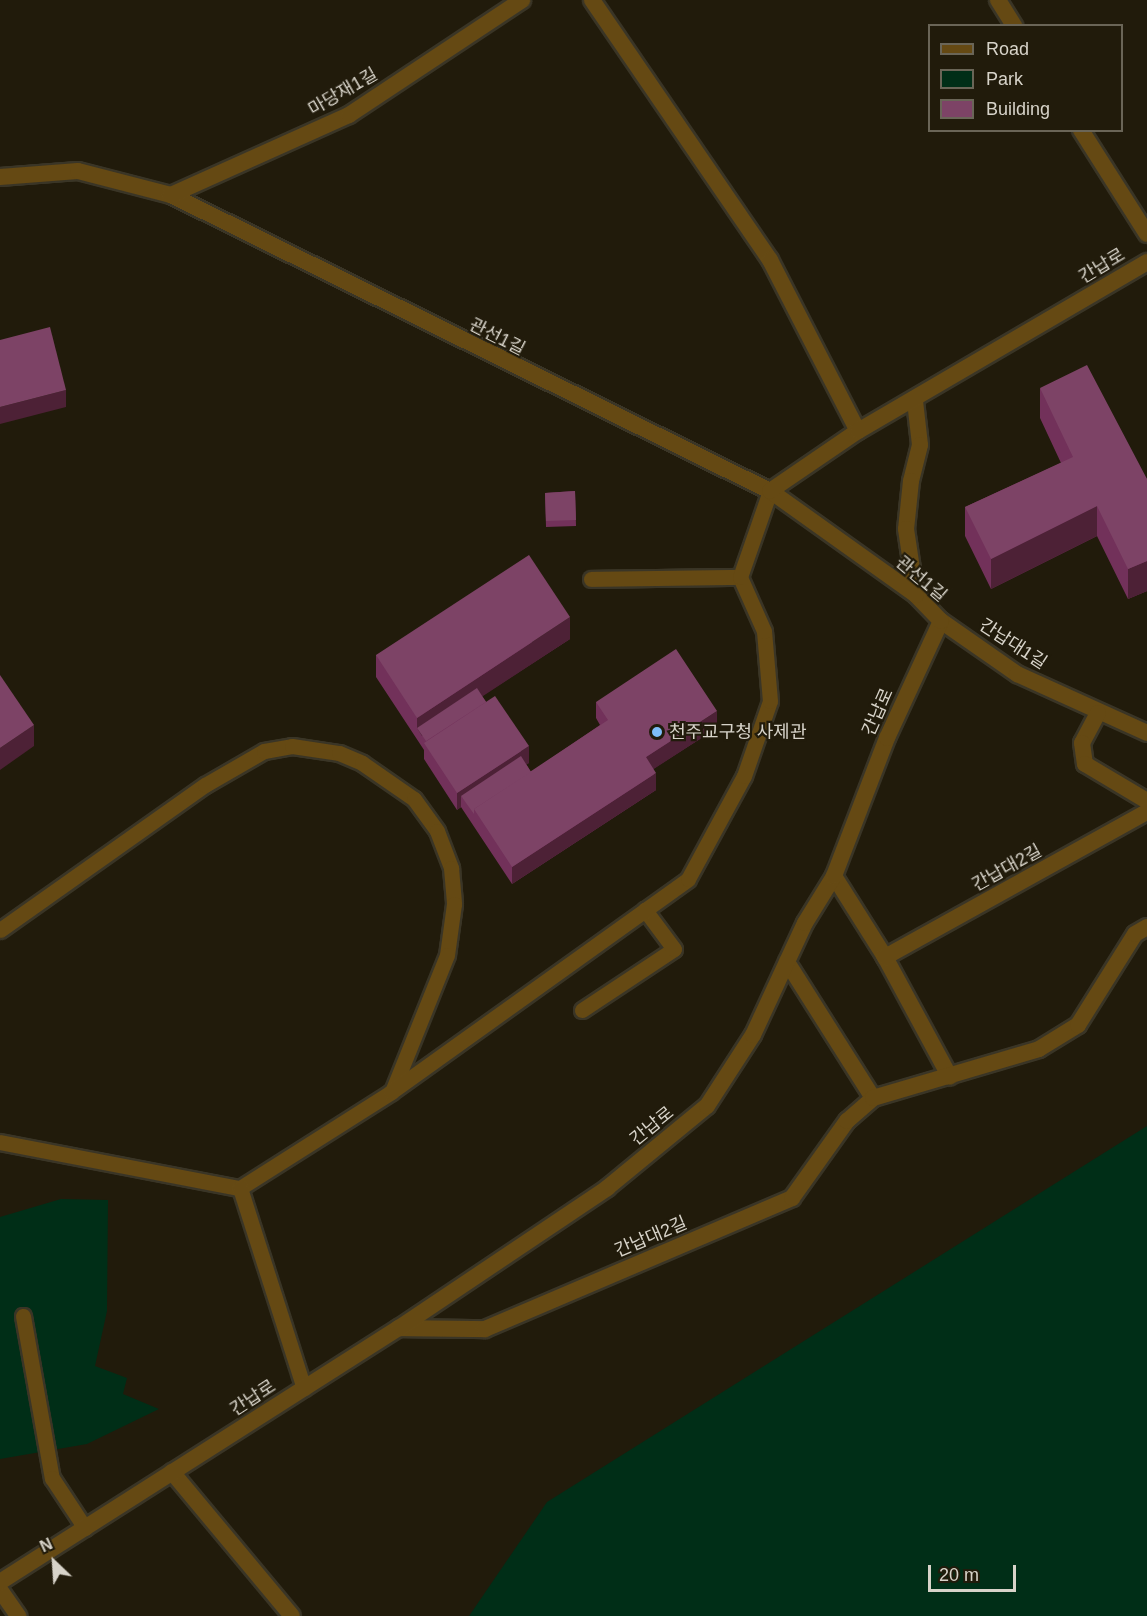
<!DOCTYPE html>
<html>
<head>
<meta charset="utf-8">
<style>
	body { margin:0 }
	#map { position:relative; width:1147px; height:1616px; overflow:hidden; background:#211b0b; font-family:Arial,"Noto Sans KR",sans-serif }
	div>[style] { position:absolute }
	.green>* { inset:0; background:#002e17 }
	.roads { filter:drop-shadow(2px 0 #3a3526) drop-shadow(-2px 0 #3a3526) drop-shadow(0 2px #3a3526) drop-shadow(0 -2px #3a3526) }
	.service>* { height:15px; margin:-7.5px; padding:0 7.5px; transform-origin:7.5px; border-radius:7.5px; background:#654913 }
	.minor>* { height:16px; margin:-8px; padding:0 8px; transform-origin:8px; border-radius:8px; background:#654913 }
	.tertiary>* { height:16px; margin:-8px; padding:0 8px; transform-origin:8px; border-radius:8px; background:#654913 }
	.wall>* { inset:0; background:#72315a }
	.shaded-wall>* { inset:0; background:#4d2136 }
	.building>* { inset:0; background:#7d4366 }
	.dots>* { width:16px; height:16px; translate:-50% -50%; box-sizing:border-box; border:3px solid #211b0b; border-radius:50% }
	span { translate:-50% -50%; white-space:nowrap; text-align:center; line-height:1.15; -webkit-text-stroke:4.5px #211b0b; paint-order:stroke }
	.street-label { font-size:18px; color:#d7d3c9 }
	.poi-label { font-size:18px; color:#d7d3c9 }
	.left { translate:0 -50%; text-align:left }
	.legend { position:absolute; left:928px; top:24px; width:195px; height:108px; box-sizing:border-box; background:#211b0b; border:2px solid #6a6557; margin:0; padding:8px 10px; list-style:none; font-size:18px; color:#d7d3c9 }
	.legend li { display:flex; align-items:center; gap:12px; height:30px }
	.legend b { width:30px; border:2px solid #6a6557 }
	.north { position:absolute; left:24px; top:1532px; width:60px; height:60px; -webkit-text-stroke:4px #211b0b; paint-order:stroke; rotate:335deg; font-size:16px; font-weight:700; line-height:24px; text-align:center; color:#d7d3c9 }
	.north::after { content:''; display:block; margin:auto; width:21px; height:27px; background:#d7d3c9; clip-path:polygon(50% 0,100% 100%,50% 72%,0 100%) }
	.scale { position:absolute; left:928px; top:1565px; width:88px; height:27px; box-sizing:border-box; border:3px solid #d7d3c9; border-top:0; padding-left:8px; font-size:18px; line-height:21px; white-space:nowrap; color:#d7d3c9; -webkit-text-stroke:4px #211b0b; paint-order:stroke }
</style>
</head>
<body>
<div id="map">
	<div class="green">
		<div style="clip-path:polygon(1147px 1126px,1147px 1616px,469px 1616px,547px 1502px)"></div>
		<div style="clip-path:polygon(61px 1199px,108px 1200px,107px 1311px,95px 1366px,127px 1378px,123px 1394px,159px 1409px,87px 1444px,0 1459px,0 1217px)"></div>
	</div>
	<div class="roads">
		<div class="service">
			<div style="left:591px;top:579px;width:149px;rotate:-0.8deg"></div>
			<div style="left:0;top:930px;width:251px;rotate:-35.3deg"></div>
			<div style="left:205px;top:785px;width:68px;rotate:-30deg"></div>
			<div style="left:264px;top:751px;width:28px;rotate:-10deg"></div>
			<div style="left:292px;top:746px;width:48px;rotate:8.5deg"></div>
			<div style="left:339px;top:753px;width:25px;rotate:23deg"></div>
			<div style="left:362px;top:763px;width:63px;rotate:34.7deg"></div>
			<div style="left:414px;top:799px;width:39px;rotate:54deg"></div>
			<div style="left:437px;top:831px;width:40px;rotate:69deg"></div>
			<div style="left:451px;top:868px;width:36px;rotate:85deg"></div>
			<div style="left:454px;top:904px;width:51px;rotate:97.8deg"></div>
			<div style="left:447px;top:955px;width:144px;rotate:111.9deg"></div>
			<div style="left:582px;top:1010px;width:110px;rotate:-33.5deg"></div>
			<div style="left:674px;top:949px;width:49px;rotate:-126.6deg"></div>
			<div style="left:0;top:1142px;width:244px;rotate:10.9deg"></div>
			<div style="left:240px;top:1188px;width:179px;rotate:-32.4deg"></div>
			<div style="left:391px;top:1092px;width:365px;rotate:-35.6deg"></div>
			<div style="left:688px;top:879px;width:117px;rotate:-61.5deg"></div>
			<div style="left:744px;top:776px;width:79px;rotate:-70.9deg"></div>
			<div style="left:770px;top:701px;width:70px;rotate:-94.9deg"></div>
			<div style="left:764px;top:631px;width:59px;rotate:-114deg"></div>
			<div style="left:740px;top:577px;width:91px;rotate:-70.8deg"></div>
			<div style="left:240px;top:1188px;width:210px;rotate:72.3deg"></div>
			<div style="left:23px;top:1316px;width:165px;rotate:79.9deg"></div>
			<div style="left:52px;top:1478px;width:60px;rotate:56.6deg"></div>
		</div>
		<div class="minor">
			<div style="left:592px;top:0;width:315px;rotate:55.6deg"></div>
			<div style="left:770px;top:260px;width:192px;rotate:62.8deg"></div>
			<div style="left:998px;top:0;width:31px;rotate:58deg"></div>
			<div style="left:1081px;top:130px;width:123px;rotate:57.6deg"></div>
			<div style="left:0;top:177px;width:78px;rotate:-4.4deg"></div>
			<div style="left:78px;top:171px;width:96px;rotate:14.5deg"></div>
			<div style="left:171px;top:195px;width:668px;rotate:26.3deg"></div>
			<div style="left:171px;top:195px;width:195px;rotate:-24.2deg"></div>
			<div style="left:349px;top:115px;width:208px;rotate:-33.6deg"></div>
			<div style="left:941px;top:621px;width:93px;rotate:34.9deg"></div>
			<div style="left:1017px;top:674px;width:143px;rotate:24.4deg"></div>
			<div style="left:1098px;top:713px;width:34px;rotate:118deg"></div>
			<div style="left:1082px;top:743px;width:21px;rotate:82deg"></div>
			<div style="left:1085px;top:764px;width:72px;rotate:30.8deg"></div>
			<div style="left:834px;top:876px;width:96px;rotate:57.8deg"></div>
			<div style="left:885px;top:957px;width:136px;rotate:61.6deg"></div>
			<div style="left:885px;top:957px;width:299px;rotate:-29deg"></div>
			<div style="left:787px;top:962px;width:161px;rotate:57.7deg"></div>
			<div style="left:399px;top:1328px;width:86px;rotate:0.7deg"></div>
			<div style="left:485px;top:1329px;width:334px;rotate:-23.1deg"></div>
			<div style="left:792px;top:1198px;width:95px;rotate:-54.5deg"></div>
			<div style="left:847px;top:1121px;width:35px;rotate:-41deg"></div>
			<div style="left:873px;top:1098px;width:173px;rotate:-16.4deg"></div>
			<div style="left:1039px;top:1049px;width:46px;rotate:-31.6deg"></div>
			<div style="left:1078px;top:1025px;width:107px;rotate:-57.9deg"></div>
			<div style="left:1135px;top:934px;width:14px;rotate:-30deg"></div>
			<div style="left:172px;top:1472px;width:187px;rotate:50.2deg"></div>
			<div style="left:0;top:1590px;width:32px;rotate:55deg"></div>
		</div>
		<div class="tertiary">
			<div style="left:915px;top:401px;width:44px;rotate:83.5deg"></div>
			<div style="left:920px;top:445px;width:37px;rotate:104deg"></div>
			<div style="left:911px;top:481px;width:48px;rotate:95.9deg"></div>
			<div style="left:906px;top:529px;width:67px;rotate:81.4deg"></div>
			<div style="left:0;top:1582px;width:473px;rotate:-32.5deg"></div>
			<div style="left:399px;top:1328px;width:251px;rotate:-33.9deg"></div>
			<div style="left:607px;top:1188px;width:129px;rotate:-39.4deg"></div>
			<div style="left:707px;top:1106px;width:85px;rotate:-57.1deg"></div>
			<div style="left:753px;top:1035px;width:123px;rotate:-65.1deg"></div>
			<div style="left:805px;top:923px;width:55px;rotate:-58.3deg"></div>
			<div style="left:834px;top:876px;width:148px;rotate:-69deg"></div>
			<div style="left:887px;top:738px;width:129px;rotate:-65.2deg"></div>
			<div style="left:941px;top:621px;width:36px;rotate:-134deg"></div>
			<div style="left:916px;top:595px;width:179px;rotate:-144.5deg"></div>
			<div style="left:770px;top:491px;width:107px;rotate:-34.3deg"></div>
			<div style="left:858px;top:431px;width:335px;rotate:-30.3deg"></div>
		</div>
	</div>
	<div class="wall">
		<div style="clip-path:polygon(1040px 388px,1147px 479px,1147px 591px,1128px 599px,1097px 536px,991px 589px,965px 536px,965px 507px,1061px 463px,1040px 418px)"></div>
		<div style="clip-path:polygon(575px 491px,576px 526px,546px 527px,545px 493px)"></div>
		<div style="clip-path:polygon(570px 639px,482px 696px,529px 763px,526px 764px,531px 772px,600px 725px,596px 718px,596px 702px,717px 728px,653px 769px,656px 790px,512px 884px,461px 807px,457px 810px,424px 759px,424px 750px,376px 677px,376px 655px)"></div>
	</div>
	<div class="shaded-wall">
		<div style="clip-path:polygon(66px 390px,66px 407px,0 424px,0 407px)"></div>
		<div style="clip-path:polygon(1097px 506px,1097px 536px,991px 589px,991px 559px)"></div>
		<div style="clip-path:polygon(1147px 561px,1147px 591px,1128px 599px,1128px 569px)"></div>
		<div style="clip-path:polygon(570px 617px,570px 639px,422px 736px,417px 728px,417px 718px)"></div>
		<div style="clip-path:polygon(717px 711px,717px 728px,646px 774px,646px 757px)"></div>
		<div style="clip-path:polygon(34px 725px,34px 746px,0 770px,0 748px)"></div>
		<div style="clip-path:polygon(529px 746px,529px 763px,467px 803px,461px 796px,461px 807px,457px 810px,457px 793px)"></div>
		<div style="clip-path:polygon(656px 773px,656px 790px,512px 884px,512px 867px)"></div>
	</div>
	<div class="building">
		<div style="clip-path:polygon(50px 327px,66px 390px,0 407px,0 340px)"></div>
		<div style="clip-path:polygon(1087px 365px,1147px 479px,1147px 561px,1128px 569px,1097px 506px,991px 559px,965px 507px,1073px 457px,1040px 388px)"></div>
		<div style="clip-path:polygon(575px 491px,576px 520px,546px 521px,545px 493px)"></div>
		<div style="clip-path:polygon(529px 555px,570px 617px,417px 718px,376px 655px)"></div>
		<div style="clip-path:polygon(676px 649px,717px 711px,646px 757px,656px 773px,512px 867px,474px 809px,608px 720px,596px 702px)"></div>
		<div style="clip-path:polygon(0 675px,34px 725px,0 748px)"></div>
		<div style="clip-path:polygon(477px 688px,486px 702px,426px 741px,417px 728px)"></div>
		<div style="clip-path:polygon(495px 696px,529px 746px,457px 793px,424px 743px)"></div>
		<div style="clip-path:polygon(521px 756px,531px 772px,474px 809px,474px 814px,461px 796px)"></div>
	</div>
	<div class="dots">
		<div style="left:657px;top:732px;background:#7ebdf9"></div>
	</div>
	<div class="street-label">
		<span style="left:343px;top:92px;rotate:-30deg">마당재1길</span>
		<span style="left:1102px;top:266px;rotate:-31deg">간납로</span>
		<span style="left:497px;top:337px;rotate:27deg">관선1길</span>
		<span style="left:921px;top:579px;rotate:40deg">관선1길</span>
		<span style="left:1013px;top:644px;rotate:33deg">간납대1길</span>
		<span style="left:878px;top:712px;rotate:-66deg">간납로</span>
		<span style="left:1007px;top:868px;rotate:-29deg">간납대2길</span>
		<span style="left:652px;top:1126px;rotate:-39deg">간납로</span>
		<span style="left:651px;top:1237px;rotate:-23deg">간납대2길</span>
		<span style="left:253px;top:1398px;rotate:-33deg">간납로</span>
	</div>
	<div class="poi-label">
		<span class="left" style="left:669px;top:732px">천주교구청 사제관</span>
	</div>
	<ul class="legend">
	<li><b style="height:8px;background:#654913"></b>Road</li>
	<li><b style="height:16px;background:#002e17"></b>Park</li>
	<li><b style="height:16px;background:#7d4366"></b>Building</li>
	</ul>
	<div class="north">N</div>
	<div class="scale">20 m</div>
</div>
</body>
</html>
